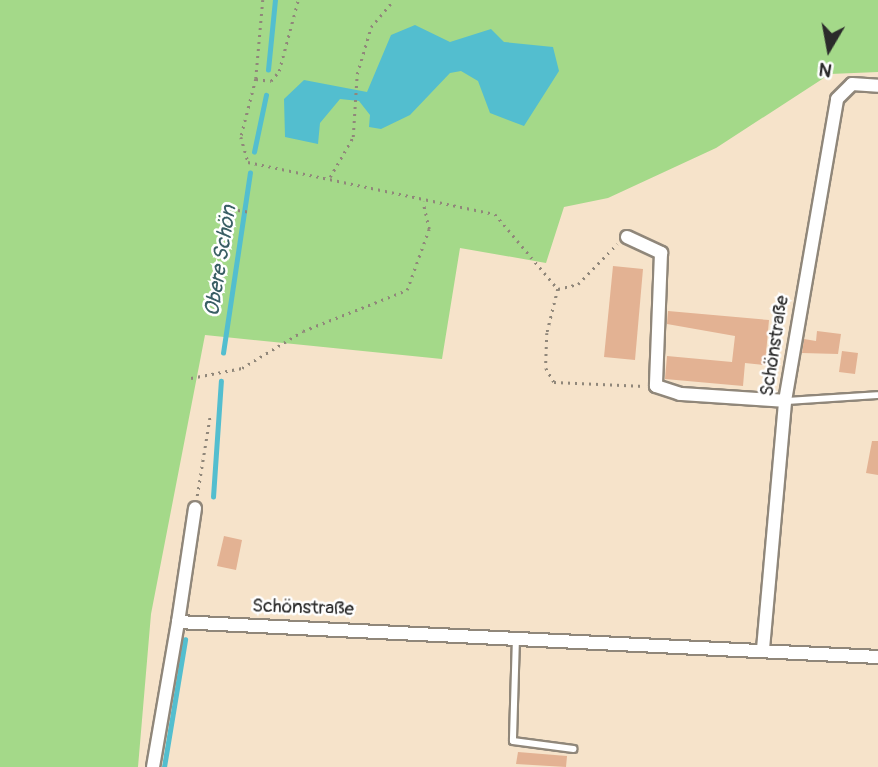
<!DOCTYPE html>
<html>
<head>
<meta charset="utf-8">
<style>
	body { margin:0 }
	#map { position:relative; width:878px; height:767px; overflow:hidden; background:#f6e3ca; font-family:Pangolin,sans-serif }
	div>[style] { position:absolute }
	.green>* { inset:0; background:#a4d989 }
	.water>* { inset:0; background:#53becf }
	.stream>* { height:4.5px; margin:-2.25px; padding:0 2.25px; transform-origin:2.25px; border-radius:2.25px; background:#53becf }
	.building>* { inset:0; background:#e3b293 }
	.path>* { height:2.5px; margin-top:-1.25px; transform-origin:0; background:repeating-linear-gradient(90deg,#90877a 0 2px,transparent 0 7px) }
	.roads { filter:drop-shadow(2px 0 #90877a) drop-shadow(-2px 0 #90877a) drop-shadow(0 2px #90877a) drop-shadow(0 -2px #90877a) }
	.lane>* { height:6px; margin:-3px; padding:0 3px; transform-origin:3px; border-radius:3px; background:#fff }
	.street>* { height:12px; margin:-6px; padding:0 6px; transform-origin:6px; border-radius:6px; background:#fff }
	span { translate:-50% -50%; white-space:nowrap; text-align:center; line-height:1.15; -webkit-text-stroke:5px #fff; paint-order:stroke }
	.street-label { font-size:19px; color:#2b2b2b }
	.water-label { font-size:21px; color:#395e64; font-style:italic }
	.north { position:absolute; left:794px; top:14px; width:70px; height:70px; -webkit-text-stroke:5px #fff; paint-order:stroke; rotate:190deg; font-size:19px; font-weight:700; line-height:28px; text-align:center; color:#2b2b2b }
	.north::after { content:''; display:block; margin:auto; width:24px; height:32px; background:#2b2b2b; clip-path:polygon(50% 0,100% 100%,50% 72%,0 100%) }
</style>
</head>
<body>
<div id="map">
	<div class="green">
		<div style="clip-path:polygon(0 0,878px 0,878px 72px,830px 74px,716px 148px,608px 198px,564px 207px,546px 263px,460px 248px,442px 359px,205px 335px,151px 614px,138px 767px,0 767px)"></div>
	</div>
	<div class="water">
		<div style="clip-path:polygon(415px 25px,450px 42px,491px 29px,504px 42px,553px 47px,559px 71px,524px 126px,490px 113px,478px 81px,461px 71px,450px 73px,410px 115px,381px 129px,369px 127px,370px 115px,359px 101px,340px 99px,320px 123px,318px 144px,285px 137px,284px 99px,304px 80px,367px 92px,391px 35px)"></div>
	</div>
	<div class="stream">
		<div style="left:268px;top:70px;width:70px;rotate:-84.3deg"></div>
		<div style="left:254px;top:152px;width:58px;rotate:-78.1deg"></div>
		<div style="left:223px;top:353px;width:182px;rotate:-81.5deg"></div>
		<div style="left:213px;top:497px;width:116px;rotate:-86.1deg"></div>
		<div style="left:164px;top:767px;width:129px;rotate:-80.6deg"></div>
	</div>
	<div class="building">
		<div style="clip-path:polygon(613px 266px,643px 269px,635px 360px,604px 357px)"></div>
		<div style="clip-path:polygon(668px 311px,769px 320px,765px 365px,745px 363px,743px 386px,665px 379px,667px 356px,732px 362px,735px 336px,667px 324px)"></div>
		<div style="clip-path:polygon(817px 331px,841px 334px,838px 354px,802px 353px,804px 339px,816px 341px)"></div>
		<div style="clip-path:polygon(842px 351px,858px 353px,855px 374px,839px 372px)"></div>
		<div style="clip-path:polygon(872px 441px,878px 441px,878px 475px,866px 473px)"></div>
		<div style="clip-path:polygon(224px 536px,242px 540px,236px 570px,217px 566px)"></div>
		<div style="clip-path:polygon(518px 752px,567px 756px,566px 767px,516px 764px)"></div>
	</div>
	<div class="path">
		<div style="left:263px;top:0;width:79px;rotate:95.1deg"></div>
		<div style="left:256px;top:79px;width:60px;rotate:104.5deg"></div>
		<div style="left:241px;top:137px;width:26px;rotate:74deg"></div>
		<div style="left:248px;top:162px;width:252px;rotate:11.9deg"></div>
		<div style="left:495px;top:214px;width:98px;rotate:50deg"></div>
		<div style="left:558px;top:289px;width:21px;rotate:-14deg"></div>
		<div style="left:578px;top:284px;width:56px;rotate:-45.7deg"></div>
		<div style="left:256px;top:79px;width:15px;rotate:8deg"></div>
		<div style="left:271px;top:81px;width:13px;rotate:-51deg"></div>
		<div style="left:279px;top:71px;width:73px;rotate:-75deg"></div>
		<div style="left:330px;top:177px;width:46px;rotate:-60.1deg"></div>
		<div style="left:353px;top:137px;width:63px;rotate:-86.4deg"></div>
		<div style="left:357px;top:74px;width:49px;rotate:-73.4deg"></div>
		<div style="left:371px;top:27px;width:35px;rotate:-50deg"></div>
		<div style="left:238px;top:210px;width:13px;rotate:9deg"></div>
		<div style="left:558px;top:289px;width:45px;rotate:104deg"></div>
		<div style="left:547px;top:333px;width:35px;rotate:92deg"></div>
		<div style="left:546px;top:368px;width:16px;rotate:60deg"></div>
		<div style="left:554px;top:382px;width:91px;rotate:2.5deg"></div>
		<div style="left:191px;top:378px;width:52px;rotate:-11.1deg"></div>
		<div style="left:242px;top:368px;width:71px;rotate:-31.2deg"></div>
		<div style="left:303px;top:331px;width:112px;rotate:-21.5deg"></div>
		<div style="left:407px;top:290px;width:65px;rotate:-70.2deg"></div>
		<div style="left:429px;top:229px;width:28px;rotate:-103deg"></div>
		<div style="left:197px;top:496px;width:81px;rotate:-80.8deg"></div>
	</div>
	<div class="roads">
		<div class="lane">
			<div style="left:786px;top:401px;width:92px;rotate:-3.7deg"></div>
			<div style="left:516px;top:637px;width:104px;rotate:91.7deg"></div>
			<div style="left:513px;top:741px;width:61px;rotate:7.6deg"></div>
		</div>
		<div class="street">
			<div style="left:627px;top:237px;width:38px;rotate:25deg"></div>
			<div style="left:661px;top:253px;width:133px;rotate:92.2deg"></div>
			<div style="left:656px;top:386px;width:25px;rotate:18deg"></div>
			<div style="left:680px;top:394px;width:105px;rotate:3.8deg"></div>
			<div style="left:178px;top:622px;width:115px;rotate:-81.5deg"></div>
			<div style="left:763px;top:649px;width:249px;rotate:-84.9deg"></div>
			<div style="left:785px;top:401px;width:306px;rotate:-80.2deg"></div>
			<div style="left:837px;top:99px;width:21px;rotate:-45deg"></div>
			<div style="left:852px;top:84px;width:26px;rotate:4deg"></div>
			<div style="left:153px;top:767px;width:147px;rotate:-80.2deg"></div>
			<div style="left:178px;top:622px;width:701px;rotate:2.86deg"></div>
		</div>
	</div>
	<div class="street-label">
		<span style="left:775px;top:346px;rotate:-81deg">Schönstraße</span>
		<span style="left:303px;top:608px;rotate:2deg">Schönstraße</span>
	</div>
	<div class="water-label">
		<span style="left:221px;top:261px;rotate:-81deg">Obere Schön</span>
	</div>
	<div class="north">N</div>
</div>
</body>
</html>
